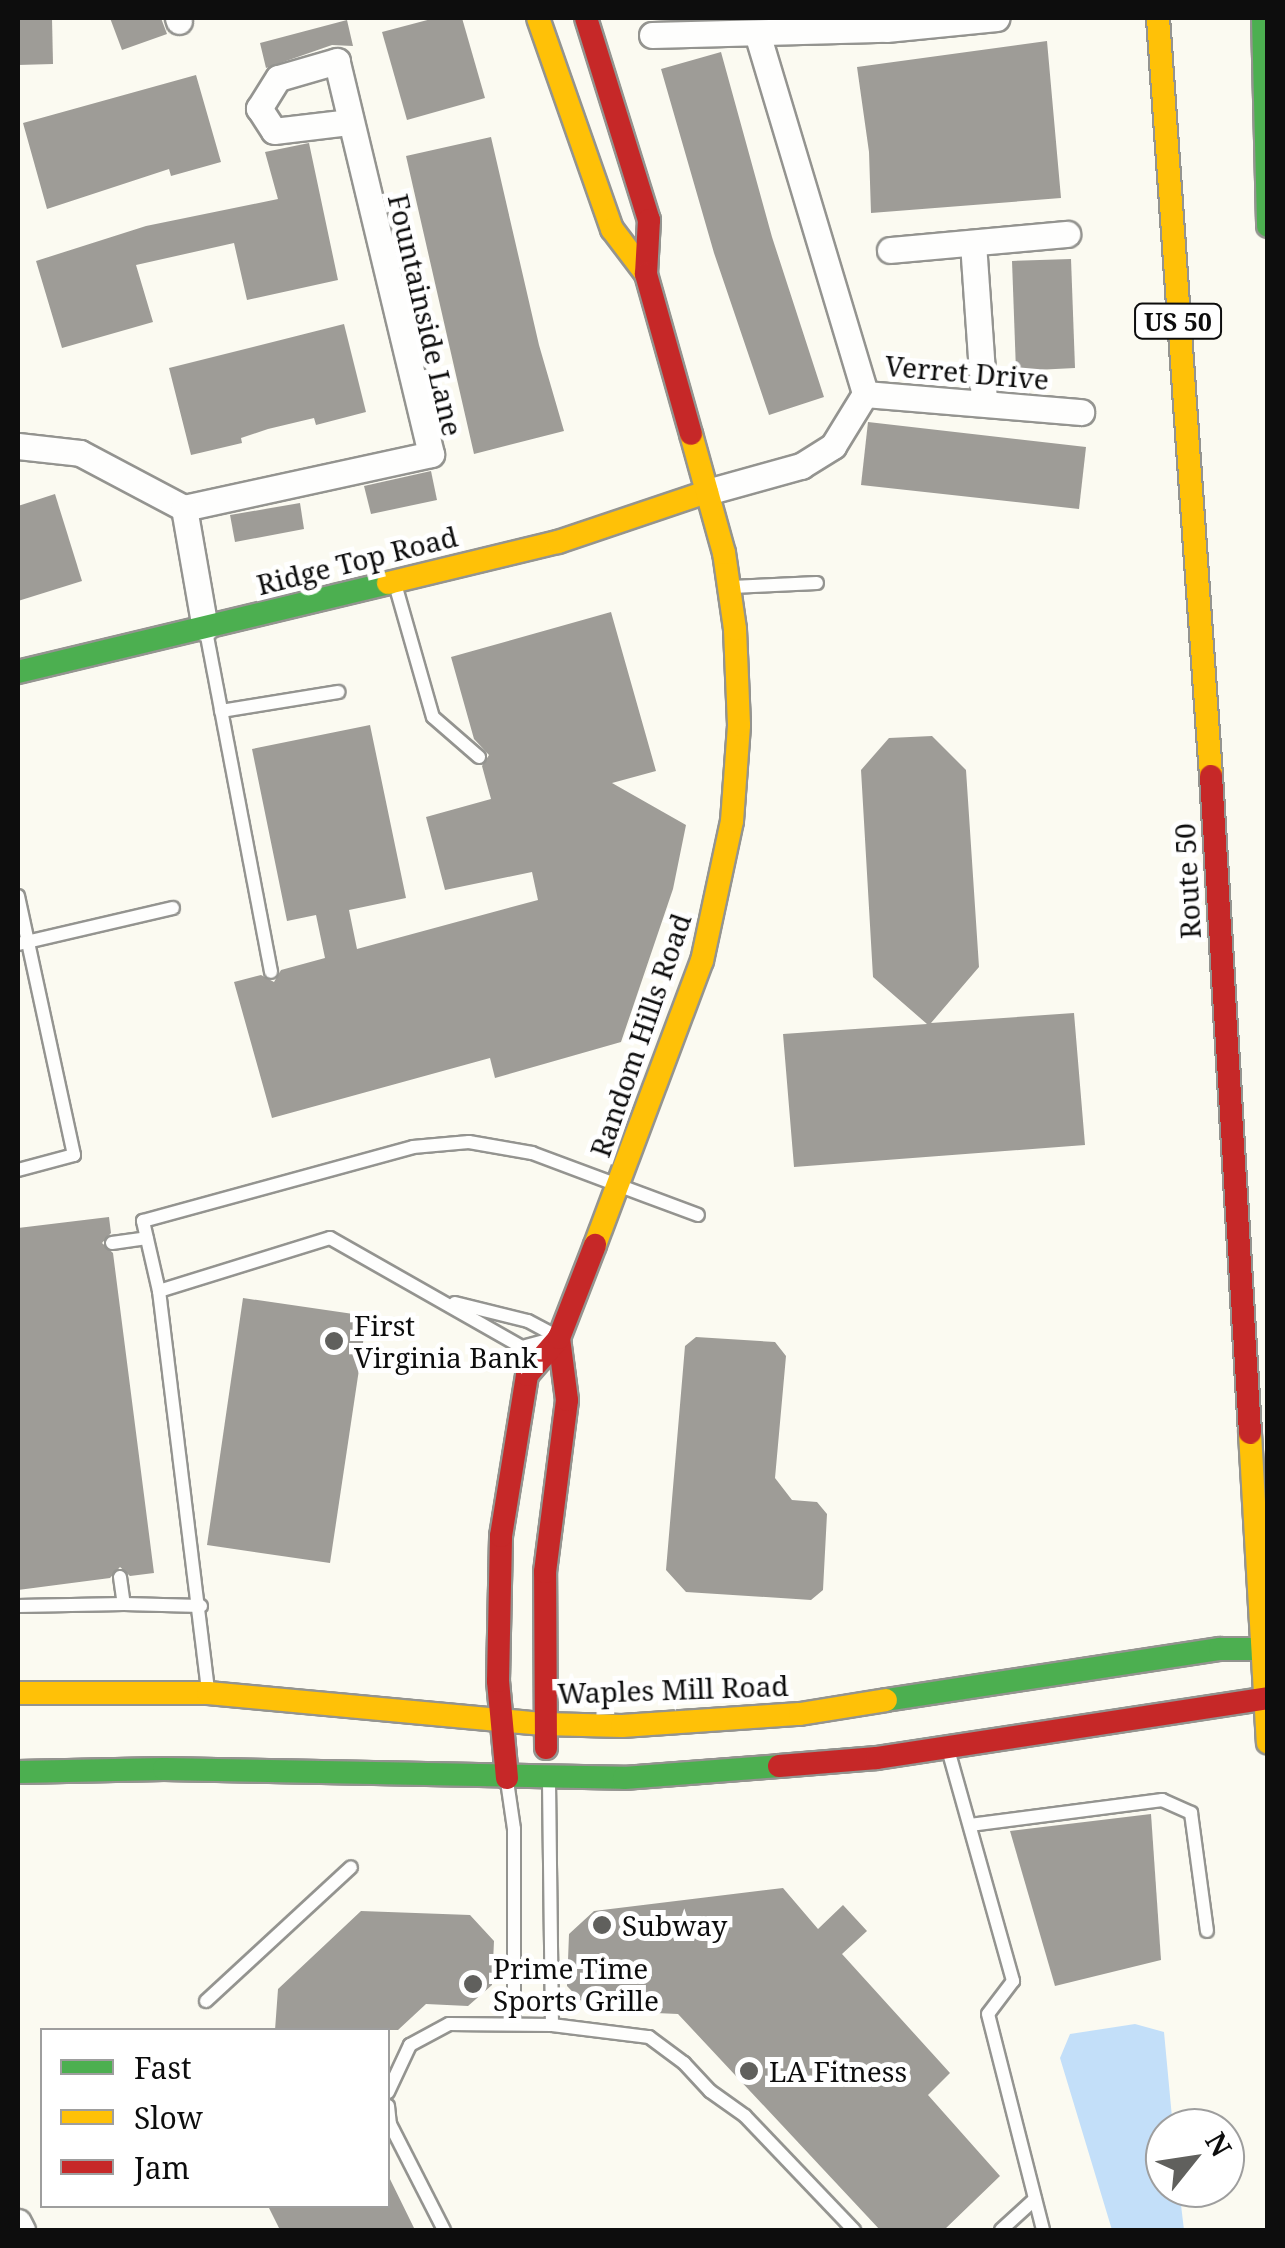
<!DOCTYPE html>
<html>
<head>
<meta charset="utf-8">
<style>
	body { margin:0 }
	#map { position:relative; width:1285px; height:2248px; overflow:hidden; background:#fbfaf1; font-family:"Noto Serif",serif }
	div>[style] { position:absolute }
	.water>* { inset:0; background:#c3dff9 }
	.building>* { inset:0; background:#9e9c97 }
	.roads { filter:drop-shadow(2px 0 #949490) drop-shadow(-2px 0 #949490) drop-shadow(0 2px #949490) drop-shadow(0 -2px #949490) }
	.lane>* { height:12px; margin:-6px; padding:0 6px; transform-origin:6px; border-radius:6px; background:#fefefd }
	.street>* { height:25px; margin:-12.5px; padding:0 12.5px; transform-origin:12.5px; border-radius:12.5px; background:#fefefd }
	.fast>* { height:22px; margin:-11px; padding:0 11px; transform-origin:11px; border-radius:11px; background:#4caf50 }
	.slow>* { height:22px; margin:-11px; padding:0 11px; transform-origin:11px; border-radius:11px; background:#ffc107 }
	.jam>* { height:22px; margin:-11px; padding:0 11px; transform-origin:11px; border-radius:11px; background:#c62828 }
	.dots>* { width:28px; height:28px; translate:-50% -50%; box-sizing:border-box; border:5px solid #fff; border-radius:50% }
	span { translate:-50% -50%; white-space:nowrap; text-align:center; line-height:1.15; -webkit-text-stroke:10px #fff; paint-order:stroke }
	.shield-label span { padding:2px 8px; background:#fff; border:2px solid; border-radius:8px; -webkit-text-stroke-width:0 }
	.shield-label { font-size:25px; color:#0d0d0d; font-weight:700 }
	.street-label { font-size:28px; color:#0d0d0d }
	.poi-label { font-size:28px; color:#0d0d0d }
	.left { translate:0 -50%; text-align:left }
	.frame { position:absolute; inset:0; border:20px solid #0d0d0d; pointer-events:none }
	.legend { position:absolute; left:40px; top:2028px; width:350px; height:180px; box-sizing:border-box; background:#fff; border:2px solid #9e9e9e; margin:0; padding:12px 18px; list-style:none; font-size:30px; color:#0d0d0d }
	.legend li { display:flex; align-items:center; gap:20px; height:50px }
	.legend b { width:50px; border:2px solid #9e9e9e }
	.north { position:absolute; left:1145px; top:2108px; width:100px; height:100px; box-sizing:border-box; background:#fff; border:2px solid #9e9e9e; border-radius:50%; rotate:60deg; font-size:28px; font-weight:700; line-height:40px; text-align:center; color:#0d0d0d }
	.north::after { content:''; display:block; margin:auto; width:35px; height:45px; background:#60605d; clip-path:polygon(50% 0,100% 100%,50% 72%,0 100%) }
</style>
</head>
<body>
<div id="map">
	<div class="water">
		<div style="clip-path:polygon(1135px 2024px,1164px 2032px,1173px 2128px,1165px 2128px,1165px 2188px,1179px 2188px,1184px 2230px,1112px 2230px,1060px 2058px,1070px 2034px)"></div>
	</div>
	<div class="building">
		<div style="clip-path:polygon(18px 18px,52px 18px,53px 64px,18px 65px)"></div>
		<div style="clip-path:polygon(110px 18px,161px 18px,167px 34px,122px 50px)"></div>
		<div style="clip-path:polygon(435px 18px,462px 18px,485px 98px,407px 120px,382px 32px)"></div>
		<div style="clip-path:polygon(347px 20px,353px 46px,332px 45px,266px 68px,260px 43px)"></div>
		<div style="clip-path:polygon(1047px 41px,1061px 198px,871px 213px,869px 152px,857px 67px)"></div>
		<div style="clip-path:polygon(721px 52px,772px 237px,824px 397px,769px 415px,714px 253px,661px 69px)"></div>
		<div style="clip-path:polygon(196px 75px,221px 162px,171px 176px,169px 169px,47px 209px,23px 123px)"></div>
		<div style="clip-path:polygon(491px 137px,539px 345px,564px 431px,474px 454px,406px 156px)"></div>
		<div style="clip-path:polygon(309px 143px,338px 280px,247px 300px,234px 243px,136px 265px,153px 322px,62px 348px,36px 261px,146px 226px,278px 199px,265px 152px)"></div>
		<div style="clip-path:polygon(1071px 259px,1075px 368px,1016px 371px,1012px 261px)"></div>
		<div style="clip-path:polygon(344px 324px,366px 412px,316px 425px,314px 418px,268px 429px,241px 438px,242px 443px,191px 455px,169px 368px)"></div>
		<div style="clip-path:polygon(868px 422px,1086px 447px,1079px 509px,861px 485px)"></div>
		<div style="clip-path:polygon(431px 471px,437px 500px,371px 514px,364px 486px)"></div>
		<div style="clip-path:polygon(55px 494px,82px 581px,18px 601px,18px 506px)"></div>
		<div style="clip-path:polygon(300px 503px,304px 529px,235px 542px,230px 515px)"></div>
		<div style="clip-path:polygon(611px 612px,656px 771px,612px 783px,686px 825px,673px 889px,621px 1042px,495px 1078px,490px 1058px,272px 1118px,234px 982px,261px 975px,274px 982px,281px 970px,325px 958px,316px 915px,287px 921px,252px 749px,370px 725px,406px 898px,349px 910px,357px 949px,538px 900px,532px 872px,445px 890px,426px 817px,491px 799px,482px 766px,489px 755px,474px 739px,451px 657px)"></div>
		<div style="clip-path:polygon(932px 736px,966px 770px,979px 967px,931px 1023px,1074px 1013px,1085px 1145px,794px 1167px,783px 1034px,927px 1024px,873px 977px,861px 770px,889px 738px)"></div>
		<div style="clip-path:polygon(109px 1217px,111px 1233px,102px 1243px,113px 1253px,154px 1573px,130px 1576px,120px 1567px,110px 1578px,18px 1590px,18px 1228px)"></div>
		<div style="clip-path:polygon(243px 1298px,367px 1316px,330px 1563px,207px 1545px)"></div>
		<div style="clip-path:polygon(696px 1337px,775px 1342px,786px 1356px,775px 1478px,792px 1500px,817px 1502px,827px 1514px,823px 1590px,811px 1600px,686px 1592px,666px 1570px,685px 1346px)"></div>
		<div style="clip-path:polygon(1151px 1814px,1161px 1960px,1055px 1986px,1010px 1831px)"></div>
		<div style="clip-path:polygon(783px 1888px,818px 1929px,843px 1905px,867px 1931px,842px 1954px,950px 2073px,928px 2095px,1000px 2176px,944px 2230px,880px 2230px,678px 2014px,590px 2010px,567px 1986px,569px 1934px,594px 1911px)"></div>
		<div style="clip-path:polygon(361px 1911px,470px 1915px,494px 1941px,492px 1985px,468px 2006px,426px 2004px,398px 2030px,275px 2030px,278px 1989px)"></div>
		<div style="clip-path:polygon(388px 2175px,415px 2230px,280px 2230px,268px 2206px,388px 2206px)"></div>
	</div>
	<div class="roads">
		<div class="lane">
			<div style="left:395px;top:584px;width:138px;rotate:74.1deg"></div>
			<div style="left:433px;top:717px;width:61px;rotate:41deg"></div>
			<div style="left:732px;top:587px;width:85px;rotate:-2.7deg"></div>
			<div style="left:206px;top:631px;width:347px;rotate:79.2deg"></div>
			<div style="left:221px;top:711px;width:119px;rotate:-9.2deg"></div>
			<div style="left:18px;top:896px;width:265px;rotate:77.8deg"></div>
			<div style="left:74px;top:1155px;width:58px;rotate:165deg"></div>
			<div style="left:18px;top:944px;width:159px;rotate:-13.1deg"></div>
			<div style="left:112px;top:1243px;width:35px;rotate:-8deg"></div>
			<div style="left:159px;top:1291px;width:72px;rotate:-102.9deg"></div>
			<div style="left:143px;top:1221px;width:280px;rotate:-15.3deg"></div>
			<div style="left:413px;top:1147px;width:56px;rotate:-5.1deg"></div>
			<div style="left:469px;top:1142px;width:64px;rotate:9.9deg"></div>
			<div style="left:532px;top:1153px;width:177px;rotate:20.5deg"></div>
			<div style="left:455px;top:1303px;width:75px;rotate:13.9deg"></div>
			<div style="left:528px;top:1321px;width:30px;rotate:28deg"></div>
			<div style="left:120px;top:1577px;width:27px;rotate:82deg"></div>
			<div style="left:124px;top:1604px;width:77px;rotate:1.5deg"></div>
			<div style="left:18px;top:1606px;width:106px;rotate:-1.1deg"></div>
			<div style="left:208px;top:1690px;width:402px;rotate:-97deg"></div>
			<div style="left:159px;top:1291px;width:179px;rotate:-17.2deg"></div>
			<div style="left:330px;top:1238px;width:221px;rotate:29.6deg"></div>
			<div style="left:522px;top:1347px;width:23px;rotate:-15deg"></div>
			<div style="left:949px;top:1753px;width:237px;rotate:74.3deg"></div>
			<div style="left:1013px;top:1981px;width:41px;rotate:127.1deg"></div>
			<div style="left:988px;top:2014px;width:223px;rotate:75.7deg"></div>
			<div style="left:507px;top:1781px;width:49px;rotate:81.7deg"></div>
			<div style="left:514px;top:1829px;width:194px;rotate:90deg"></div>
			<div style="left:549px;top:1782px;width:243px;rotate:89.3deg"></div>
			<div style="left:970px;top:1825px;width:194px;rotate:-7.4deg"></div>
			<div style="left:1162px;top:1800px;width:32px;rotate:24deg"></div>
			<div style="left:1191px;top:1813px;width:119px;rotate:82.3deg"></div>
			<div style="left:206px;top:2001px;width:197px;rotate:-42.7deg"></div>
			<div style="left:388px;top:2092px;width:52px;rotate:-64.9deg"></div>
			<div style="left:410px;top:2045px;width:44px;rotate:-28.3deg"></div>
			<div style="left:449px;top:2024px;width:103px;rotate:0.6deg"></div>
			<div style="left:552px;top:2025px;width:98px;rotate:7.1deg"></div>
			<div style="left:649px;top:2037px;width:44px;rotate:36.6deg"></div>
			<div style="left:684px;top:2063px;width:38px;rotate:47deg"></div>
			<div style="left:710px;top:2091px;width:43px;rotate:35.5deg"></div>
			<div style="left:745px;top:2116px;width:158px;rotate:46.3deg"></div>
			<div style="left:388px;top:2106px;width:18px;rotate:84deg"></div>
			<div style="left:390px;top:2124px;width:119px;rotate:63deg"></div>
			<div style="left:1001px;top:2230px;width:46px;rotate:-42.4deg"></div>
		</div>
		<div class="street">
			<div style="left:178px;top:18px;width:3px;rotate:72deg"></div>
			<div style="left:757px;top:33px;width:377px;rotate:73.3deg"></div>
			<div style="left:652px;top:35px;width:234px;rotate:-1.5deg"></div>
			<div style="left:886px;top:29px;width:111px;rotate:-5.7deg"></div>
			<div style="left:973px;top:243px;width:159px;rotate:86deg"></div>
			<div style="left:890px;top:250px;width:178px;rotate:-5.2deg"></div>
			<div style="left:865px;top:394px;width:217px;rotate:4.8deg"></div>
			<div style="left:18px;top:446px;width:62px;rotate:6.4deg"></div>
			<div style="left:80px;top:453px;width:118px;rotate:27.9deg"></div>
			<div style="left:184px;top:508px;width:253px;rotate:-12.3deg"></div>
			<div style="left:431px;top:454px;width:404px;rotate:-103.5deg"></div>
			<div style="left:337px;top:61px;width:61px;rotate:163.9deg"></div>
			<div style="left:278px;top:78px;width:36px;rotate:122deg"></div>
			<div style="left:259px;top:108px;width:27px;rotate:57deg"></div>
			<div style="left:274px;top:131px;width:77px;rotate:-6.8deg"></div>
			<div style="left:707px;top:492px;width:98px;rotate:-15.5deg"></div>
			<div style="left:801px;top:466px;width:38px;rotate:-32deg"></div>
			<div style="left:833px;top:446px;width:61px;rotate:-58.4deg"></div>
			<div style="left:184px;top:508px;width:122px;rotate:80.1deg"></div>
			<div style="left:18px;top:2222px;width:9px;rotate:63deg"></div>
		</div>
		<div class="fast">
			<div style="left:1263px;top:18px;width:208px;rotate:88.6deg"></div>
			<div style="left:18px;top:672px;width:381px;rotate:-13.5deg"></div>
			<div style="left:886px;top:1700px;width:338px;rotate:-8.7deg"></div>
			<div style="left:1220px;top:1649px;width:48px"></div>
			<div style="left:18px;top:1772px;width:146px;rotate:-1.2deg"></div>
			<div style="left:164px;top:1769px;width:460px;rotate:1.1deg"></div>
			<div style="left:624px;top:1778px;width:155px;rotate:-4.4deg"></div>
		</div>
		<div class="slow">
			<div style="left:538px;top:18px;width:224px;rotate:70.7deg"></div>
			<div style="left:612px;top:229px;width:56px;rotate:52.9deg"></div>
			<div style="left:1158px;top:18px;width:760px;rotate:86deg"></div>
			<div style="left:388px;top:583px;width:175px;rotate:-13.6deg"></div>
			<div style="left:558px;top:542px;width:157px;rotate:-18.6deg"></div>
			<div style="left:595px;top:1245px;width:303px;rotate:-69.4deg"></div>
			<div style="left:702px;top:961px;width:143px;rotate:-77.9deg"></div>
			<div style="left:732px;top:821px;width:96px;rotate:-85.8deg"></div>
			<div style="left:739px;top:725px;width:96px;rotate:-92.4deg"></div>
			<div style="left:735px;top:629px;width:77px;rotate:-98.2deg"></div>
			<div style="left:724px;top:553px;width:123px;rotate:-105.5deg"></div>
			<div style="left:1250px;top:1433px;width:310px;rotate:86.7deg"></div>
			<div style="left:18px;top:1693px;width:190px"></div>
			<div style="left:208px;top:1693px;width:337px;rotate:5.3deg"></div>
			<div style="left:544px;top:1724px;width:78px;rotate:1.5deg"></div>
			<div style="left:622px;top:1726px;width:178px;rotate:-3.9deg"></div>
			<div style="left:800px;top:1714px;width:87px;rotate:-9.2deg"></div>
		</div>
		<div class="jam">
			<div style="left:586px;top:18px;width:212px;rotate:72.7deg"></div>
			<div style="left:649px;top:220px;width:54px;rotate:93.2deg"></div>
			<div style="left:646px;top:274px;width:166px;rotate:74.3deg"></div>
			<div style="left:1211px;top:776px;width:658px;rotate:86.6deg"></div>
			<div style="left:546px;top:1748px;width:176px;rotate:-90.3deg"></div>
			<div style="left:545px;top:1572px;width:173px;rotate:-82.7deg"></div>
			<div style="left:567px;top:1400px;width:63px;rotate:-97.4deg"></div>
			<div style="left:779px;top:1766px;width:98px;rotate:-4.7deg"></div>
			<div style="left:877px;top:1758px;width:396px;rotate:-8.7deg"></div>
			<div style="left:507px;top:1778px;width:97px;rotate:-95.3deg"></div>
			<div style="left:498px;top:1681px;width:145px;rotate:-88.8deg"></div>
			<div style="left:501px;top:1536px;width:163px;rotate:-80.8deg"></div>
			<div style="left:527px;top:1375px;width:49px;rotate:-49.1deg"></div>
			<div style="left:559px;top:1338px;width:100px;rotate:-68.8deg"></div>
		</div>
	</div>
	<div class="dots">
		<div style="left:334px;top:1341px;background:#60605d"></div>
		<div style="left:602px;top:1925px;background:#60605d"></div>
		<div style="left:473px;top:1984px;background:#60605d"></div>
		<div style="left:749px;top:2071px;background:#60605d"></div>
	</div>
	<div class="shield-label">
		<span style="left:1178px;top:321px">US 50</span>
	</div>
	<div class="street-label">
		<span style="left:426px;top:315px;rotate:77deg">Fountainside Lane</span>
		<span style="left:967px;top:372px;rotate:5deg">Verret Drive</span>
		<span style="left:357px;top:560px;rotate:-14deg">Ridge Top Road</span>
		<span style="left:1187px;top:881px;rotate:-93deg">Route 50</span>
		<span style="left:640px;top:1035px;rotate:-71deg">Random Hills Road</span>
		<span style="left:673px;top:1689px;rotate:-2deg">Waples Mill Road</span>
	</div>
	<div class="poi-label">
		<span class="left" style="left:354px;top:1341px">First<br>Virginia Bank</span>
		<span class="left" style="left:622px;top:1925px">Subway</span>
		<span class="left" style="left:493px;top:1984px">Prime Time<br>Sports Grille</span>
		<span class="left" style="left:769px;top:2071px">LA Fitness</span>
	</div>
	<div class="frame"></div>
	<ul class="legend">
	<li><b style="height:12px;background:#4caf50"></b>Fast</li>
	<li><b style="height:12px;background:#ffc107"></b>Slow</li>
	<li><b style="height:12px;background:#c62828"></b>Jam</li>
	</ul>
	<div class="north">N</div>
</div>
</body>
</html>
